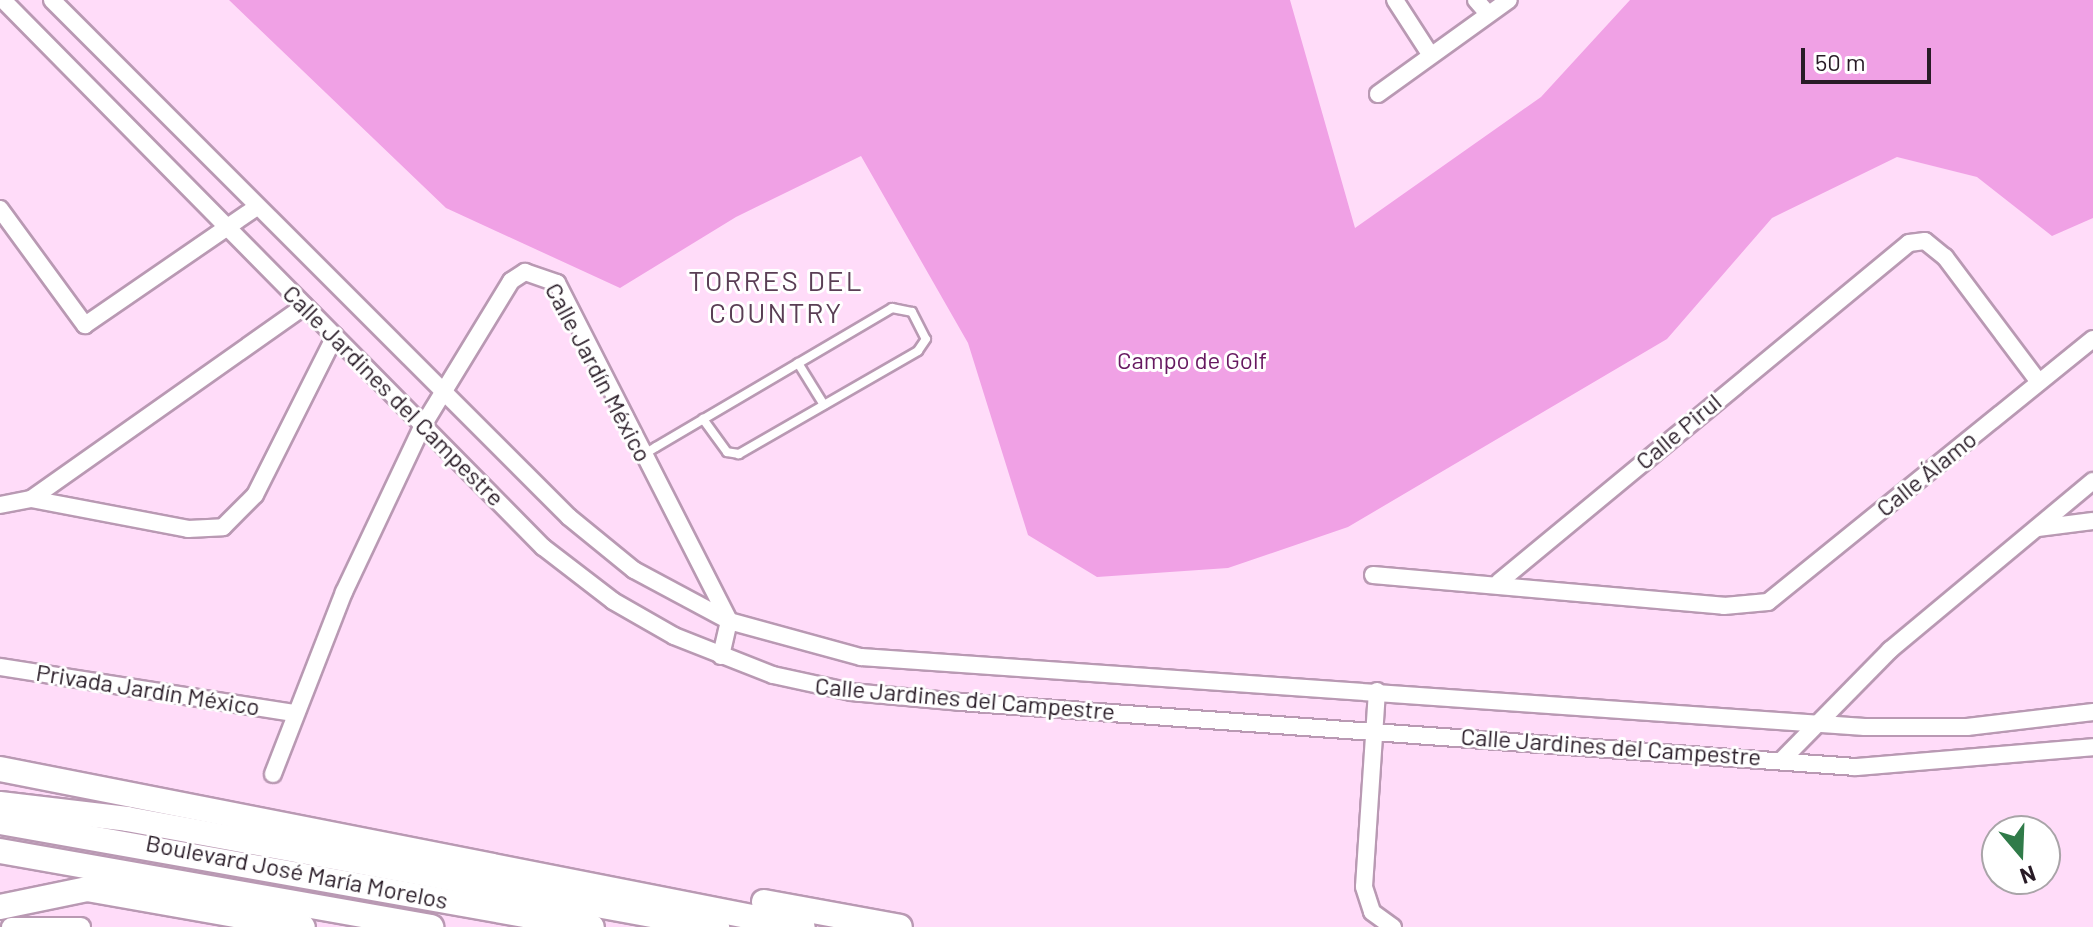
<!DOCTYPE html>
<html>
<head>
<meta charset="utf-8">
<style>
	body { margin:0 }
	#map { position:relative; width:2093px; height:927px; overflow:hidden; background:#ffdcf9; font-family:Barlow,sans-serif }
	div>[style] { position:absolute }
	.green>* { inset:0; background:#f0a1e5 }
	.roads { filter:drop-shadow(2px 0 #b999b3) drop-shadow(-2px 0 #b999b3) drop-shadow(0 2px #b999b3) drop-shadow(0 -2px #b999b3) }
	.service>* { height:8px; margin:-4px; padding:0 4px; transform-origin:4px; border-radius:4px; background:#fff }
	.minor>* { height:16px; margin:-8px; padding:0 8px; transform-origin:8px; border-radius:8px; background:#fff }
	.tertiary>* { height:18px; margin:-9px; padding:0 9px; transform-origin:9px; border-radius:9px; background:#fff }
	.primary>* { height:24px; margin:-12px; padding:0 12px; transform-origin:12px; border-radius:12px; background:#fff }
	span { translate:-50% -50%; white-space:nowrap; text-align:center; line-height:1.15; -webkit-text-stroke:6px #fff; paint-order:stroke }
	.park-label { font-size:24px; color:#661860 }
	.street-label { font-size:24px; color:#281b26 }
	.quarter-label { font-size:28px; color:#5a3e55; letter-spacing:2px }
	.north { position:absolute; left:1981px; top:815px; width:80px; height:80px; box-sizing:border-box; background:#fff; border:2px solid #a9a4a8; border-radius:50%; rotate:161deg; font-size:22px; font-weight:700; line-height:32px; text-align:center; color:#281b26 }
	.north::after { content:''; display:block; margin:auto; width:28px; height:36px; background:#307b49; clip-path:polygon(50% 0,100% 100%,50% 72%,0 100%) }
	.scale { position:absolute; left:1801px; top:48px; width:130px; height:36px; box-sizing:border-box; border:4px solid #281b26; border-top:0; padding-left:10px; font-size:24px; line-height:28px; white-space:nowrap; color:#281b26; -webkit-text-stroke:6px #fff; paint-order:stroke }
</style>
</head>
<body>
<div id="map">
	<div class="green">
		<div style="clip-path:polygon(229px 0,1290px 0,1355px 228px,1541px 97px,1630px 0,2093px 0,2093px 218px,2052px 236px,1977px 177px,1897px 157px,1772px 218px,1667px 339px,1348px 527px,1228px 568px,1097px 577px,1028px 535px,968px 343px,861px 156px,736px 217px,620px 288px,446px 208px)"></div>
	</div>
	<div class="roads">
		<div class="service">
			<div style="left:798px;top:363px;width:49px;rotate:58.2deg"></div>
			<div style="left:643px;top:455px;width:15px;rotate:-32deg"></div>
			<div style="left:656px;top:447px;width:274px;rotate:-30.5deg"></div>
			<div style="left:892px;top:308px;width:20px;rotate:11deg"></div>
			<div style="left:912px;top:312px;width:30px;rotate:63deg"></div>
			<div style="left:926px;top:339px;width:14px;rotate:124deg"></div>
			<div style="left:918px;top:351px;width:207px;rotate:150.1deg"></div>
			<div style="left:739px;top:454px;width:12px;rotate:-171deg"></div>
			<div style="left:727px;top:452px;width:41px;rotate:-126deg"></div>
		</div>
		<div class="minor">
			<div style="left:3px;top:0;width:769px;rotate:45.37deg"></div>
			<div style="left:543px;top:547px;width:88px;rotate:37.6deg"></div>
			<div style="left:613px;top:601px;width:70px;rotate:29.8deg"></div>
			<div style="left:674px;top:636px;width:106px;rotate:21.5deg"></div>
			<div style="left:773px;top:675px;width:80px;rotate:12.3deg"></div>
			<div style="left:851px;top:692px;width:109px;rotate:5.2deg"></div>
			<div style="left:960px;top:702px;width:898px;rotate:4.15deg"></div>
			<div style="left:1856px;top:767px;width:238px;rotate:-4.8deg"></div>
			<div style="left:52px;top:0;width:731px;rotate:45deg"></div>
			<div style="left:569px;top:517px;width:84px;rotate:39.2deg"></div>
			<div style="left:634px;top:570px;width:108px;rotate:28.2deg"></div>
			<div style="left:729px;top:621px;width:137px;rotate:15.3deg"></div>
			<div style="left:861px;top:657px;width:1006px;rotate:3.99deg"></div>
			<div style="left:1865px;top:727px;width:102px"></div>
			<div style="left:1967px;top:727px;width:127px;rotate:-6.8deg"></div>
			<div style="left:1395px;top:0;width:64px;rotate:57.1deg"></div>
			<div style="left:1476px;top:0;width:18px;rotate:49deg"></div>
			<div style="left:1378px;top:94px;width:161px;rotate:-35.7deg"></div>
			<div style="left:0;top:209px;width:144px;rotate:53.8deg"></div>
			<div style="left:85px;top:325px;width:206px;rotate:-34.5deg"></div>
			<div style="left:31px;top:499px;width:335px;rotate:-35.2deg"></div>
			<div style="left:0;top:505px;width:32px;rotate:-11deg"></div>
			<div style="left:31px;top:499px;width:160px;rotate:10.8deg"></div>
			<div style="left:188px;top:529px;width:35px;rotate:-3deg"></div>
			<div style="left:223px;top:527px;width:45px;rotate:-45deg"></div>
			<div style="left:255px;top:495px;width:178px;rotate:-63.3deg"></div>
			<div style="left:2038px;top:528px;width:55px;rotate:-7.3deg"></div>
			<div style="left:1373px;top:575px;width:352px;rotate:5deg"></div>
			<div style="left:1724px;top:606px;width:44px;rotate:-5.2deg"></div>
			<div style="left:1768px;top:602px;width:418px;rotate:-39deg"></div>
			<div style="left:1499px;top:582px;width:532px;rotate:-39.58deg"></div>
			<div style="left:1909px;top:243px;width:16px;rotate:-7deg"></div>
			<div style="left:1925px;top:241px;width:26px;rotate:39deg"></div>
			<div style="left:1945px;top:257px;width:156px;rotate:53.1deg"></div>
			<div style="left:0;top:667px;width:299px;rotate:8.9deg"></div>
			<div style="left:1377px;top:691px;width:196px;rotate:93.8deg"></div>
			<div style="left:1364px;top:887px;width:26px;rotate:72deg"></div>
			<div style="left:1372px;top:912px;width:26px;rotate:36deg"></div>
			<div style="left:1783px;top:759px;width:153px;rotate:-45.5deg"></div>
			<div style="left:1890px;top:650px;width:264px;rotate:-39.8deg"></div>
			<div style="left:273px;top:774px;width:195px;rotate:-68.7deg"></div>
			<div style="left:344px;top:592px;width:183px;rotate:-64.7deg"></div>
			<div style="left:422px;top:427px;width:171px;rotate:-58.6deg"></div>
			<div style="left:511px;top:281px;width:17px;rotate:-33deg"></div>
			<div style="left:525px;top:272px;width:34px;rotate:19deg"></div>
			<div style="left:557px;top:283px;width:379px;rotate:63deg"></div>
			<div style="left:729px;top:621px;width:36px;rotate:103deg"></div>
		</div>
		<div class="tertiary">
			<div style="left:11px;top:927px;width:70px"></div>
		</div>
		<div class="primary">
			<div style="left:0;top:769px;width:818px;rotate:11.13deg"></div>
			<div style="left:0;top:804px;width:128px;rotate:6.7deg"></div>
			<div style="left:127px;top:819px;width:600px;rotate:10.37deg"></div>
			<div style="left:0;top:822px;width:601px;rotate:10.06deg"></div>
			<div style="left:0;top:851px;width:438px;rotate:10deg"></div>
			<div style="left:764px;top:902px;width:138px;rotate:10.4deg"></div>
			<div style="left:0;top:907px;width:89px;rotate:-11.7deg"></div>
			<div style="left:87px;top:889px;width:219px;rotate:10deg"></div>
		</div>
	</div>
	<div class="park-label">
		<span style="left:1192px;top:360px">Campo de Golf</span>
	</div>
	<div class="street-label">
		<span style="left:599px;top:372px;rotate:62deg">Calle Jardín México</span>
		<span style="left:394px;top:395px;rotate:45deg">Calle Jardines del Campestre</span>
		<span style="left:1678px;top:431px;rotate:-40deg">Calle Pirul</span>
		<span style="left:1926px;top:473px;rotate:-39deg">Calle Álamo</span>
		<span style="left:148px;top:689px;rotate:9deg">Privada Jardín México</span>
		<span style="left:965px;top:698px;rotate:5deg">Calle Jardines del Campestre</span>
		<span style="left:1611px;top:746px;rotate:4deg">Calle Jardines del Campestre</span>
		<span style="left:297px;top:871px;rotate:11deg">Boulevard José María Morelos</span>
	</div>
	<div class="quarter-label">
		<span style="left:776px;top:296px">TORRES DEL<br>COUNTRY</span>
	</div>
	<div class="north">N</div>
	<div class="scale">50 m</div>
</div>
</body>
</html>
